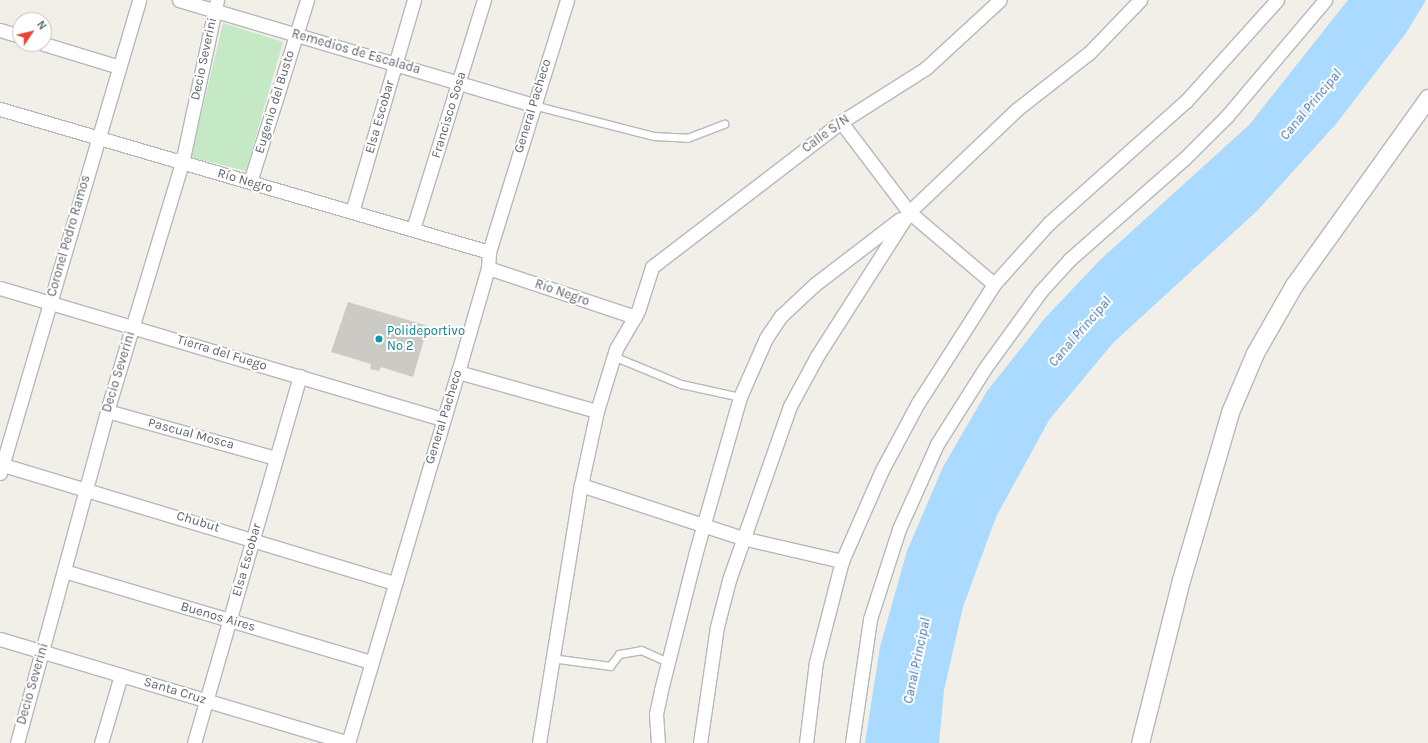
<!DOCTYPE html>
<html>
<head>
<meta charset="utf-8">
<style>
	body { margin:0 }
	#map { position:relative; width:1428px; height:743px; overflow:hidden; background:#f1efe8; font-family:Karla,sans-serif }
	div>[style] { position:absolute }
	.green>* { inset:0; background:#c5e8c5 }
	.water>* { inset:0; background:#aadaff }
	.building>* { inset:0; background:#cccac5 }
	.roads { filter:drop-shadow(1px 0 #b5b8bc) drop-shadow(-1px 0 #b5b8bc) drop-shadow(0 1px #b5b8bc) drop-shadow(0 -1px #b5b8bc) }
	.service>* { height:7px; margin:-3.5px; padding:0 3.5px; transform-origin:3.5px; border-radius:3.5px; background:#fff }
	.minor>* { height:13px; margin:-6.5px; padding:0 6.5px; transform-origin:6.5px; border-radius:6.5px; background:#fff }
	.tertiary>* { height:17px; margin:-8.5px; padding:0 8.5px; transform-origin:8.5px; border-radius:8.5px; background:#fff }
	.dots>* { width:11px; height:11px; translate:-50% -50%; box-sizing:border-box; border:2px solid #fff; border-radius:50% }
	span { translate:-50% -50%; white-space:nowrap; text-align:center; line-height:1.15; -webkit-text-stroke:4px #fff; paint-order:stroke }
	.street-label { font-size:13px; color:#5f6368 }
	.culture-label { font-size:13px; color:#0d838f }
	.left { translate:0 -50%; text-align:left }
	.water-label { font-size:14px; color:#4174aa; font-style:italic }
	.north { position:absolute; left:12px; top:12px; width:40px; height:40px; box-sizing:border-box; background:#fff; border:1px solid #bfc1c3; border-radius:50%; rotate:55deg; font-size:11px; font-weight:700; line-height:16px; text-align:center; color:#5f6368 }
	.north::after { content:''; display:block; margin:auto; width:14px; height:18px; background:#ea4335; clip-path:polygon(50% 0,100% 100%,50% 72%,0 100%) }
</style>
</head>
<body>
<div id="map">
	<div class="green">
		<div style="clip-path:polygon(223px 23px,283px 42px,246px 171px,191px 157px)"></div>
	</div>
	<div class="water">
		<div style="clip-path:polygon(1348px 0,1426px 0,1406px 33px,1336px 124px,1257px 211px,1113px 343px,1049px 420px,996px 517px,963px 607px,944px 690px,939px 743px,865px 743px,880px 647px,907px 551px,943px 467px,987px 391px,1045px 318px,1100px 260px,1249px 125px)"></div>
	</div>
	<div class="building">
		<div style="clip-path:polygon(348px 302px,428px 326px,413px 377px,381px 367px,379px 371px,370px 369px,371px 364px,331px 352px)"></div>
	</div>
	<div class="roads">
		<div class="service">
			<div style="left:533px;top:105px;width:125px;rotate:14.4deg"></div>
			<div style="left:654px;top:136px;width:33px;rotate:3deg"></div>
			<div style="left:687px;top:138px;width:40px;rotate:-21deg"></div>
			<div style="left:613px;top:356px;width:74px;rotate:22.4deg"></div>
			<div style="left:681px;top:384px;width:60px;rotate:12.4deg"></div>
			<div style="left:551px;top:658px;width:60px;rotate:7.7deg"></div>
			<div style="left:610px;top:666px;width:15px;rotate:-53deg"></div>
			<div style="left:619px;top:654px;width:22px;rotate:-10deg"></div>
			<div style="left:641px;top:650px;width:30px;rotate:24deg"></div>
		</div>
		<div class="minor">
			<div style="left:179px;top:0;width:369px;rotate:16.5deg"></div>
			<div style="left:0;top:30px;width:21px;rotate:17deg"></div>
			<div style="left:44px;top:44px;width:78px;rotate:17deg"></div>
			<div style="left:0;top:109px;width:509px;rotate:16.3deg"></div>
			<div style="left:841px;top:122px;width:113px;rotate:52.9deg"></div>
			<div style="left:909px;top:212px;width:111px;rotate:40.3deg"></div>
			<div style="left:250px;top:182px;width:191px;rotate:-72.6deg"></div>
			<div style="left:352px;top:212px;width:221px;rotate:-73.7deg"></div>
			<div style="left:413px;top:229px;width:240px;rotate:-72.8deg"></div>
			<div style="left:488px;top:268px;width:155px;rotate:18.4deg"></div>
			<div style="left:0;top:288px;width:462px;rotate:16.5deg"></div>
			<div style="left:458px;top:372px;width:144px;rotate:15.7deg"></div>
			<div style="left:107px;top:411px;width:174px;rotate:15.6deg"></div>
			<div style="left:0;top:464px;width:413px;rotate:16.8deg"></div>
			<div style="left:0;top:473px;width:493px;rotate:-73.6deg"></div>
			<div style="left:581px;top:485px;width:169px;rotate:18.2deg"></div>
			<div style="left:742px;top:538px;width:103px;rotate:13deg"></div>
			<div style="left:842px;top:561px;width:99px;rotate:-66.3deg"></div>
			<div style="left:882px;top:470px;width:76px;rotate:-61.8deg"></div>
			<div style="left:918px;top:403px;width:141px;rotate:-57.4deg"></div>
			<div style="left:994px;top:284px;width:82px;rotate:-48deg"></div>
			<div style="left:1049px;top:223px;width:183px;rotate:-41.7deg"></div>
			<div style="left:1186px;top:101px;width:136px;rotate:-48deg"></div>
			<div style="left:64px;top:571px;width:321px;rotate:16.5deg"></div>
			<div style="left:0;top:639px;width:364px;rotate:16.6deg"></div>
			<div style="left:17px;top:743px;width:344px;rotate:-74.8deg"></div>
			<div style="left:107px;top:411px;width:259px;rotate:-73.2deg"></div>
			<div style="left:182px;top:163px;width:167px;rotate:-77.9deg"></div>
			<div style="left:101px;top:743px;width:71px;rotate:-73.6deg"></div>
			<div style="left:194px;top:743px;width:382px;rotate:-73.9deg"></div>
			<div style="left:348px;top:743px;width:387px;rotate:-73.5deg"></div>
			<div style="left:458px;top:372px;width:108px;rotate:-73.9deg"></div>
			<div style="left:488px;top:268px;width:16px;rotate:-86deg"></div>
			<div style="left:489px;top:252px;width:264px;rotate:-72.8deg"></div>
			<div style="left:539px;top:743px;width:261px;rotate:-80.8deg"></div>
			<div style="left:581px;top:485px;width:76px;rotate:-77.8deg"></div>
			<div style="left:597px;top:411px;width:65px;rotate:-73deg"></div>
			<div style="left:616px;top:349px;width:44px;rotate:-59.9deg"></div>
			<div style="left:638px;top:311px;width:46px;rotate:-72.3deg"></div>
			<div style="left:652px;top:267px;width:238px;rotate:-37.5deg"></div>
			<div style="left:841px;top:122px;width:101px;rotate:-32.4deg"></div>
			<div style="left:926px;top:68px;width:100px;rotate:-42.6deg"></div>
			<div style="left:658px;top:743px;width:29px;rotate:-94deg"></div>
			<div style="left:656px;top:714px;width:25px;rotate:-78deg"></div>
			<div style="left:661px;top:690px;width:146px;rotate:-75.8deg"></div>
			<div style="left:697px;top:548px;width:157px;rotate:-74.1deg"></div>
			<div style="left:740px;top:397px;width:64px;rotate:-66.2deg"></div>
			<div style="left:766px;top:338px;width:27px;rotate:-56deg"></div>
			<div style="left:781px;top:316px;width:45px;rotate:-43.2deg"></div>
			<div style="left:814px;top:285px;width:108px;rotate:-37.5deg"></div>
			<div style="left:700px;top:743px;width:117px;rotate:-81.7deg"></div>
			<div style="left:717px;top:627px;width:49px;rotate:-75.7deg"></div>
			<div style="left:729px;top:580px;width:184px;rotate:-70.7deg"></div>
			<div style="left:790px;top:406px;width:57px;rotate:-61.6deg"></div>
			<div style="left:817px;top:356px;width:171px;rotate:-57.4deg"></div>
			<div style="left:909px;top:212px;width:148px;rotate:-43.6deg"></div>
			<div style="left:1016px;top:110px;width:93px;rotate:-38deg"></div>
			<div style="left:1089px;top:53px;width:74px;rotate:-46.1deg"></div>
			<div style="left:806px;top:743px;width:82px;rotate:-83deg"></div>
			<div style="left:816px;top:662px;width:104px;rotate:-75.6deg"></div>
			<div style="left:852px;top:743px;width:125px;rotate:-81.7deg"></div>
			<div style="left:870px;top:619px;width:95px;rotate:-72.1deg"></div>
			<div style="left:899px;top:529px;width:93px;rotate:-65.9deg"></div>
			<div style="left:937px;top:444px;width:90px;rotate:-57.7deg"></div>
			<div style="left:985px;top:368px;width:95px;rotate:-54deg"></div>
			<div style="left:1041px;top:291px;width:43px;rotate:-47.8deg"></div>
			<div style="left:1070px;top:259px;width:152px;rotate:-41.3deg"></div>
			<div style="left:1184px;top:159px;width:61px;rotate:-45deg"></div>
			<div style="left:1227px;top:116px;width:152px;rotate:-49.8deg"></div>
		</div>
		<div class="tertiary">
			<div style="left:1140px;top:743px;width:168px;rotate:-75.9deg"></div>
			<div style="left:1181px;top:580px;width:175px;rotate:-73.7deg"></div>
			<div style="left:1230px;top:412px;width:64px;rotate:-67deg"></div>
			<div style="left:1255px;top:353px;width:78px;rotate:-60.2deg"></div>
			<div style="left:1294px;top:285px;width:230px;rotate:-54.4deg"></div>
		</div>
	</div>
	<div class="dots">
		<div style="left:379px;top:339px;background:#0f9aa8"></div>
	</div>
	<div class="street-label">
		<span style="left:356px;top:52px;rotate:16deg">Remedios de Escalada</span>
		<span style="left:204px;top:59px;rotate:-78deg">Decio Severini</span>
		<span style="left:275px;top:102px;rotate:-73deg">Eugenio del Busto</span>
		<span style="left:533px;top:106px;rotate:-73deg">General Pacheco</span>
		<span style="left:449px;top:115px;rotate:-73deg">Francisco Sosa</span>
		<span style="left:380px;top:117px;rotate:-74deg">Elsa Escobar</span>
		<span style="left:826px;top:134px;rotate:-36deg">Calle S/N</span>
		<span style="left:245px;top:181px;rotate:16deg">Río Negro</span>
		<span style="left:69px;top:236px;rotate:-74deg">Coronel Pedro Ramos</span>
		<span style="left:562px;top:293px;rotate:19deg">Río Negro</span>
		<span style="left:222px;top:353px;rotate:17deg">Tierra del Fuego</span>
		<span style="left:119px;top:372px;rotate:-73deg">Decio Severini</span>
		<span style="left:444px;top:417px;rotate:-73deg">General Pacheco</span>
		<span style="left:191px;top:434px;rotate:15deg">Pascual Mosca</span>
		<span style="left:198px;top:522px;rotate:17deg">Chubut</span>
		<span style="left:247px;top:560px;rotate:-74deg">Elsa Escobar</span>
		<span style="left:218px;top:617px;rotate:16deg">Buenos Aires</span>
		<span style="left:33px;top:684px;rotate:-74deg">Decio Severini</span>
		<span style="left:175px;top:691px;rotate:17deg">Santa Cruz</span>
	</div>
	<div class="culture-label">
		<span class="left" style="left:387px;top:339px">Polideportivo<br>Nº 2</span>
	</div>
	<div class="water-label">
		<span style="left:1311px;top:105px;rotate:-50deg">Canal Principal</span>
		<span style="left:1080px;top:332px;rotate:-49deg">Canal Principal</span>
		<span style="left:917px;top:661px;rotate:-78deg">Canal Principal</span>
	</div>
	<div class="north">N</div>
</div>
</body>
</html>
